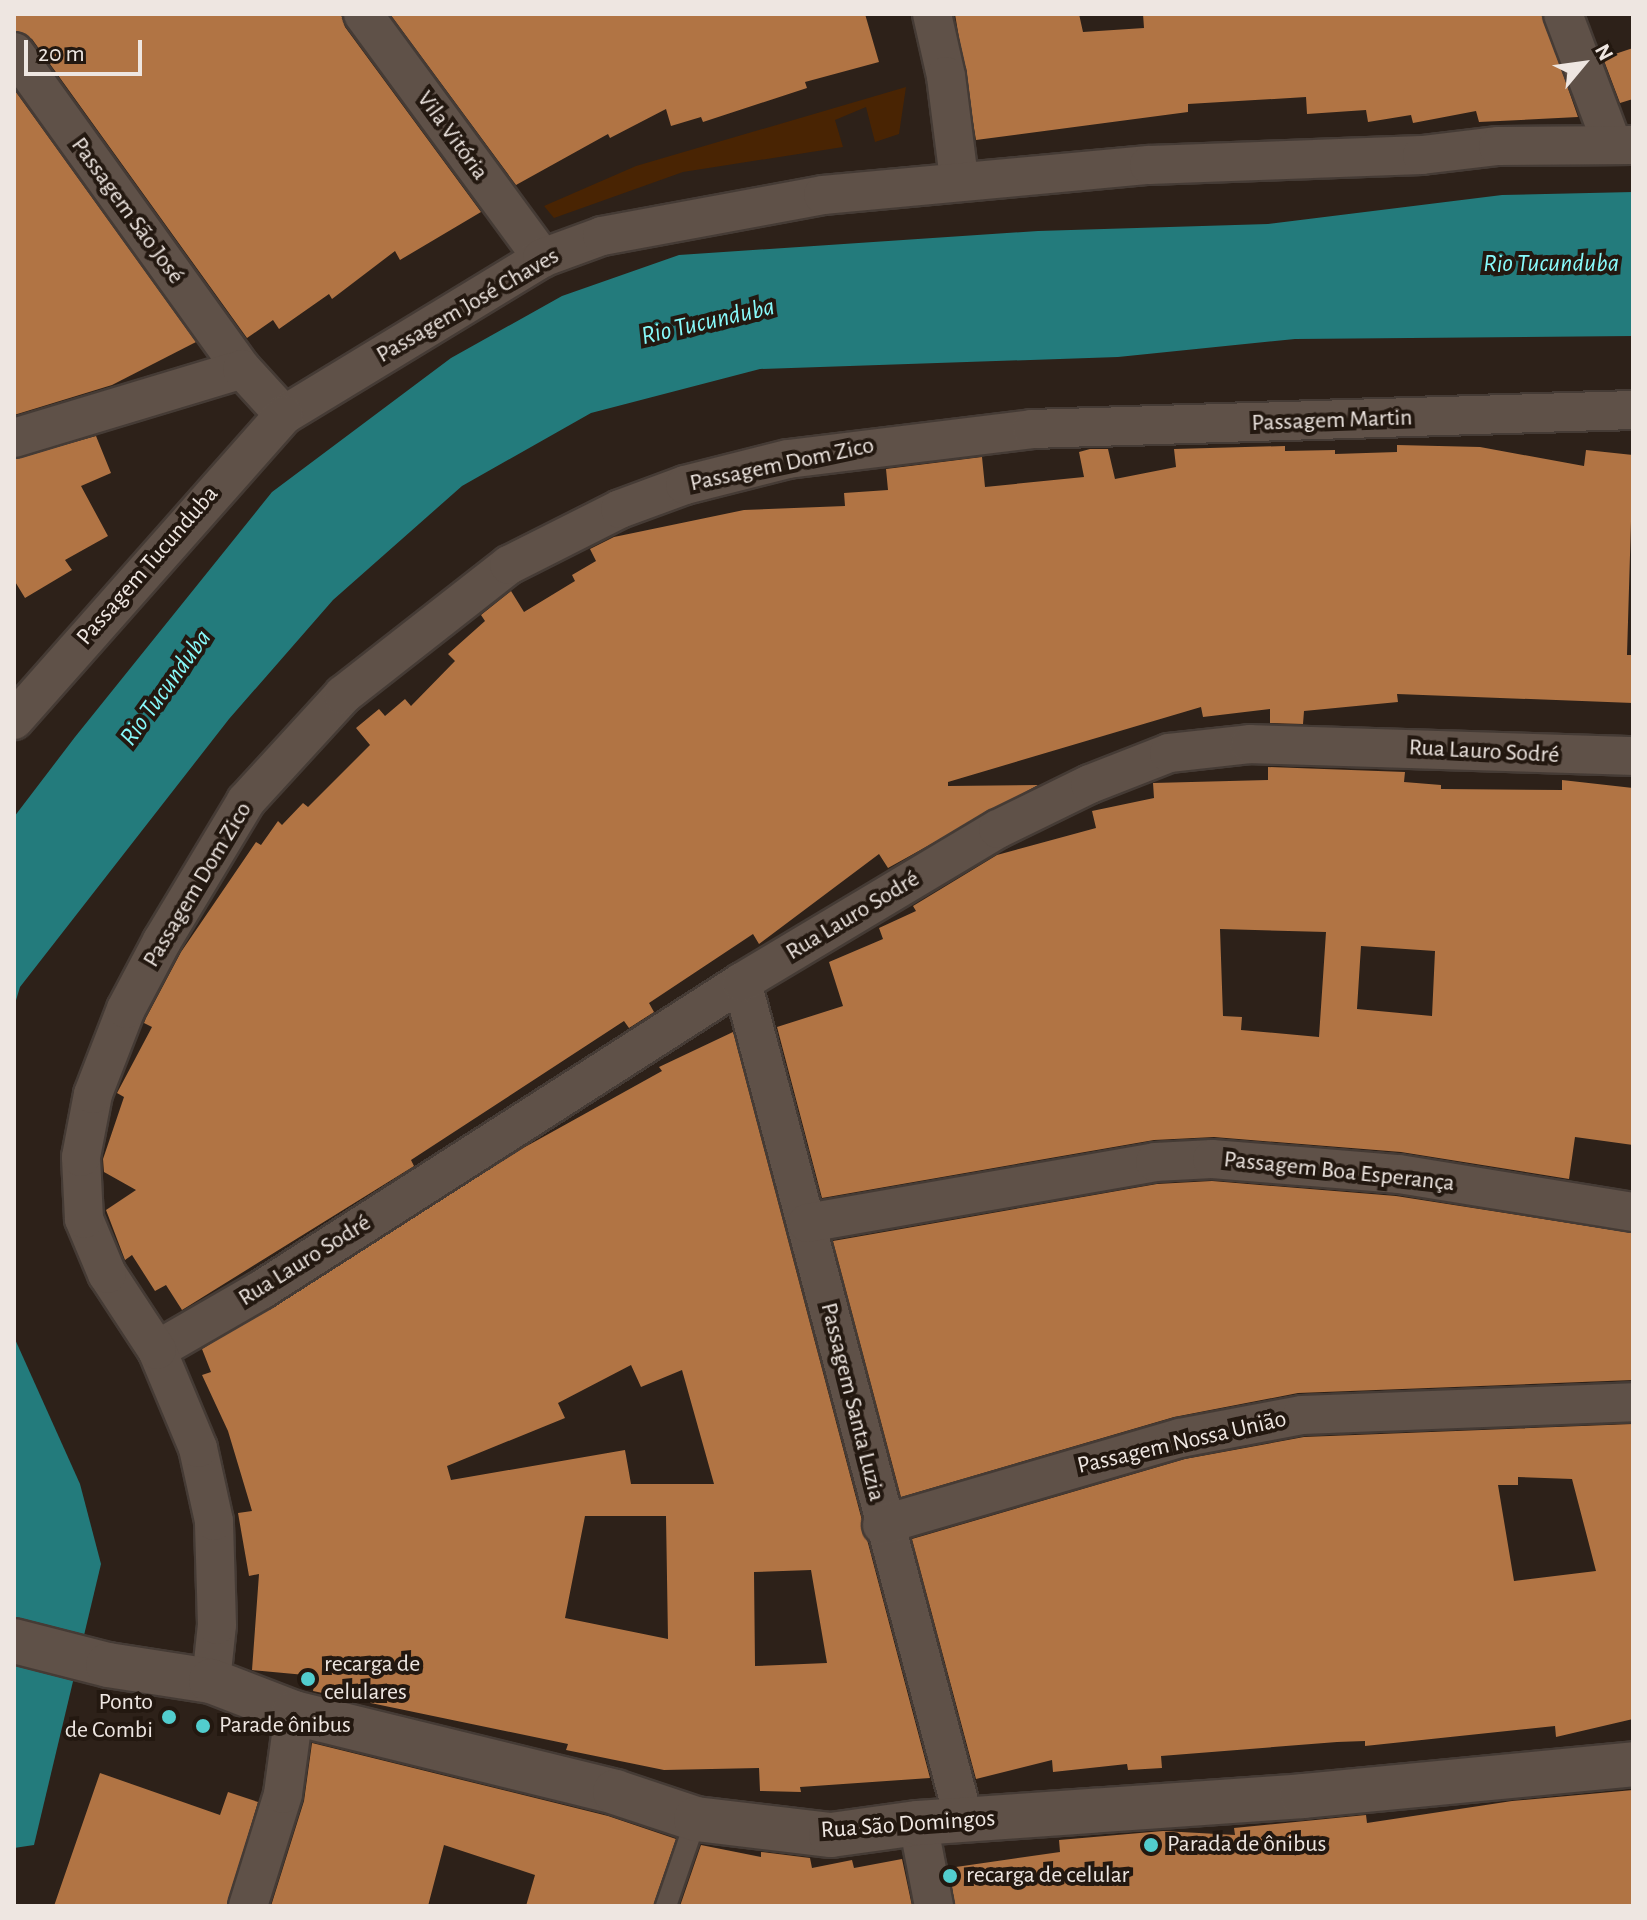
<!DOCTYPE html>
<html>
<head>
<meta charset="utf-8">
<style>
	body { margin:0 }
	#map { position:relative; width:1647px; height:1920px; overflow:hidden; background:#2d2119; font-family:"Alegreya Sans",sans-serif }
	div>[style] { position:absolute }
	.green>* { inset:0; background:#492403 }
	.water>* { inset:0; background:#237b7c }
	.building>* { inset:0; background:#b17444 }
	.roads { filter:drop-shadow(2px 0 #453b35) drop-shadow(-2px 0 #453b35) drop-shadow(0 2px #453b35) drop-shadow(0 -2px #453b35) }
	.lane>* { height:20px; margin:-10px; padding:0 10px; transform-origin:10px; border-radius:10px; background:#5f5148 }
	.street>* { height:38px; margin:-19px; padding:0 19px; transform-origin:19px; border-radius:19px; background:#5f5148 }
	.secondary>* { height:44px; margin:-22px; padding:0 22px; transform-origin:22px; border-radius:22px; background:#5f5148 }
	.dots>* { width:22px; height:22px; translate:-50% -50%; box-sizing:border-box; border:4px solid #231810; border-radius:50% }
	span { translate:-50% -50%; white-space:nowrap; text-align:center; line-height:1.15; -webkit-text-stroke:8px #231810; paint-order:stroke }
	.street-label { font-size:24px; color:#eee6e1 }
	.poi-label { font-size:24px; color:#eee6e1 }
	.left { translate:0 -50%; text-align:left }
	.right { translate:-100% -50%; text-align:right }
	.water-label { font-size:26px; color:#88fafb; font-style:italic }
	.frame { position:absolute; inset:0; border:16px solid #eee6e1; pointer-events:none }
	.north { position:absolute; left:1543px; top:24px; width:80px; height:80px; -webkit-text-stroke:6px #231810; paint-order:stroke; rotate:61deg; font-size:22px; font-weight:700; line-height:32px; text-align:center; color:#eee6e1 }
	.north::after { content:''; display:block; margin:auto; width:28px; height:36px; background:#eee6e1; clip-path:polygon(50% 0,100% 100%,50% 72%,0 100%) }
	.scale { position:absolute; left:24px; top:40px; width:118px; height:36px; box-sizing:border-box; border:4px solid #eee6e1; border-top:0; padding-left:10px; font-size:24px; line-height:28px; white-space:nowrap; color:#eee6e1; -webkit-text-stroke:6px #231810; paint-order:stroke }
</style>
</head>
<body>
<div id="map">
	<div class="green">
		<div style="clip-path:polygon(906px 87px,899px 134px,875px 142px,866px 107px,835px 120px,843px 147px,683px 172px,554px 218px,544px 206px,636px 166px)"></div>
	</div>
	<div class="water">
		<div style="clip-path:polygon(1633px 192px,1633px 336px,1295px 339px,1118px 357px,760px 369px,591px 413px,462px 486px,333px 600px,229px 719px,20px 987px,14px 1007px,14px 817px,75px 737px,272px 492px,451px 358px,562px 296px,679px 255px,1038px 231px,1268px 224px,1502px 195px)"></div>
		<div style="clip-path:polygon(14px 1337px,80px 1484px,101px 1564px,34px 1845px,14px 1848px)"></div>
	</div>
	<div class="building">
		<div style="clip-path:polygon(14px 14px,341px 14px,345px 27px,481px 212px,400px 260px,395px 251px,332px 299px,329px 294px,279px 329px,273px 320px,247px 338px,32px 39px,16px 31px)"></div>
		<div style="clip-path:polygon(390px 14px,865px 14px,879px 62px,805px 82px,807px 88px,703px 122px,701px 117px,671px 126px,666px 109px,610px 138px,608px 134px,516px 185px)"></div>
		<div style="clip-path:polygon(955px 14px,1079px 14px,1083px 32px,1144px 28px,1143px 14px,1542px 14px,1578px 117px,1479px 122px,1476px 111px,1413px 123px,1411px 115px,1368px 122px,1366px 110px,1307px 114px,1306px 97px,1188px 104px,1188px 112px,976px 140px)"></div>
		<div style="clip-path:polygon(1633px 48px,1633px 99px,1620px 103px,1603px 58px)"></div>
		<div style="clip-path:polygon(16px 92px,196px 342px,112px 385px,14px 415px)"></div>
		<div style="clip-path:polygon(96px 436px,111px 473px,81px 486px,108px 536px,65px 560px,72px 570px,25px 598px,14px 580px,14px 459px)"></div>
		<div style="clip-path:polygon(1397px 445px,1480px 447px,1584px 466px,1586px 450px,1633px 455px,1627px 655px,1633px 655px,1633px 703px,1397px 694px,1398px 702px,1304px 711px,1303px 724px,1270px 723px,1270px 709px,1203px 717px,1201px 707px,948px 782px,948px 786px,1038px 785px,888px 868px,879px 854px,759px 944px,753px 934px,649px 1003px,654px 1012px,629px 1028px,624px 1021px,411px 1160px,414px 1166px,182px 1310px,166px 1285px,155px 1291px,132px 1255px,125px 1260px,106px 1210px,136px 1190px,104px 1172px,103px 1159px,124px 1097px,117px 1093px,152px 1027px,144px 1023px,146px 1018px,181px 952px,256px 842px,261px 845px,278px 821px,282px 825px,303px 803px,308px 807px,370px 745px,356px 728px,379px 709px,385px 716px,405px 699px,411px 706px,455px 661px,448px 654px,485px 621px,481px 615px,511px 591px,524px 612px,575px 581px,572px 575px,596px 561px,590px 549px,614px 537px,744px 510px,845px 506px,844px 493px,888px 490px,886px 469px,982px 457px,985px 487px,1084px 477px,1079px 452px,1090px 449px,1108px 449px,1115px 479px,1176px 467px,1174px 449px,1285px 446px,1285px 451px,1335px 450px,1335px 454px,1397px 452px)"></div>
		<div style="clip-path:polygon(evenodd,1268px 767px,1405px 772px,1404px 782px,1441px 785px,1441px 789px,1562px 790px,1562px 780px,1633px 788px,1633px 1145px,1575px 1137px,1569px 1179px,1401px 1152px,1214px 1137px,1154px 1140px,822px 1198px,777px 1027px,843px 1006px,829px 962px,883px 939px,879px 928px,916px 911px,913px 906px,997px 855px,1096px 828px,1092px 811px,1154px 798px,1153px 783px,1268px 780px,1268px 767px,1220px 929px,1326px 932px,1319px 1037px,1241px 1030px,1242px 1017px,1223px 1016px,1220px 929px,1268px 767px,1361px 946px,1435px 951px,1432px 1016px,1357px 1009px,1361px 946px)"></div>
		<div style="clip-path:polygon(evenodd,733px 1032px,930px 1778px,800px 1787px,801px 1792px,760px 1791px,759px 1768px,664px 1770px,566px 1750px,568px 1744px,313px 1691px,316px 1676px,252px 1670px,259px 1574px,249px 1576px,238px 1513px,252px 1511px,228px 1431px,202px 1375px,211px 1372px,202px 1349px,525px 1147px,662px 1071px,659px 1067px,733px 1032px,631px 1365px,641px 1387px,682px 1370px,714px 1484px,631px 1484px,625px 1450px,451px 1480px,447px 1466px,565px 1418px,558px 1403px,631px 1365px,733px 1032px,585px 1516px,666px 1516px,668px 1639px,565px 1618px,585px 1516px,733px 1032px,811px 1570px,827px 1663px,755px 1666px,754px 1572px,811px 1570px)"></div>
		<div style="clip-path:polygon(1212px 1181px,1396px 1196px,1633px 1233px,1633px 1380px,1298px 1393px,1174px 1417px,901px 1497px,833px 1241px,1157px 1184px)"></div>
		<div style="clip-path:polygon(evenodd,1633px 1424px,1633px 1719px,1556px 1737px,1555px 1726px,1365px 1746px,1365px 1741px,1337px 1742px,1161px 1756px,1162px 1768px,1128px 1770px,1127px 1764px,1053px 1772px,1052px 1760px,976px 1779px,912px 1539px,1185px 1459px,1304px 1437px,1633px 1424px,1518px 1477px,1572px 1479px,1596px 1571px,1514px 1581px,1498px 1485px,1518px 1485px,1518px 1477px)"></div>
		<div style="clip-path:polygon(312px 1743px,608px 1816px,676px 1839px,653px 1906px,526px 1906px,535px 1875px,444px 1845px,428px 1906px,271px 1906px,304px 1801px)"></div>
		<div style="clip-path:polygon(100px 1773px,220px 1815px,228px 1792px,258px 1802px,227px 1906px,54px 1906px)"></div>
		<div style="clip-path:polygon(1633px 1790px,1633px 1906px,955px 1906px,949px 1868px,1060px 1852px,1059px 1840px,1163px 1831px,1235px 1835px,1234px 1828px,1366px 1815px,1367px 1823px,1512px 1801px)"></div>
		<div style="clip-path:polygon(701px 1845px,761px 1857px,761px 1852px,810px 1858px,812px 1868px,852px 1860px,854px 1868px,902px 1859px,912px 1906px,680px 1906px)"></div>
	</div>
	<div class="roads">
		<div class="lane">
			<div style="left:666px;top:1906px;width:92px;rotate:-71deg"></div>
		</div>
		<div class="street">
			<div style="left:363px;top:14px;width:303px;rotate:53.7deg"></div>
			<div style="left:932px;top:14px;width:64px;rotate:77.3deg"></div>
			<div style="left:946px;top:76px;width:104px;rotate:82.8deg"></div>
			<div style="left:1563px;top:14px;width:139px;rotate:69.3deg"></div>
			<div style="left:14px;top:52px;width:390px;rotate:54.3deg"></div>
			<div style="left:14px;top:438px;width:238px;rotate:-16.8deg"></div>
			<div style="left:242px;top:369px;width:62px;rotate:47.6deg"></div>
			<div style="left:284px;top:415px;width:302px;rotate:-31.3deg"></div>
			<div style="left:542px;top:258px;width:64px;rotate:-20.1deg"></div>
			<div style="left:602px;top:236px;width:225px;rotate:-10.5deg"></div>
			<div style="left:823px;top:195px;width:327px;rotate:-5.3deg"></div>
			<div style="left:1149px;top:165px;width:273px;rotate:-2.1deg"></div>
			<div style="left:1422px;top:155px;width:77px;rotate:-6.8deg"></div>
			<div style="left:1498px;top:146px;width:135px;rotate:-0.4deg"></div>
			<div style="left:14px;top:720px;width:407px;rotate:-48.5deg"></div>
			<div style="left:742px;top:982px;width:867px;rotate:75.16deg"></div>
			<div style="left:807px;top:1223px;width:353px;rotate:-9.9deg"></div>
			<div style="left:1155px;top:1162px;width:57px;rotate:-3deg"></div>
			<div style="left:1212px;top:1159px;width:188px;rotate:4.6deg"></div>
			<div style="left:1399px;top:1174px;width:237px;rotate:9.2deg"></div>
			<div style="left:157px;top:1350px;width:120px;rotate:-30deg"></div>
			<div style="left:261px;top:1290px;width:571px;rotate:-32.63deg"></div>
			<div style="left:742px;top:982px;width:298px;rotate:-30.9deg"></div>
			<div style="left:998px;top:829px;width:102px;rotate:-26.1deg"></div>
			<div style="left:1090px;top:784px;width:85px;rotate:-21.4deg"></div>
			<div style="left:1169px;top:753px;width:81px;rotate:-6.3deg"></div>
			<div style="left:1250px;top:744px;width:383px;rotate:1.8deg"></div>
			<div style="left:882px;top:1525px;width:310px;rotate:-16.3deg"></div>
			<div style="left:1180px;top:1438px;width:124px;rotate:-10.7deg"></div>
			<div style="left:1302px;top:1415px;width:331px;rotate:-2.2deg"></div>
			<div style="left:211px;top:1681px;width:56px;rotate:-83.9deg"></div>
			<div style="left:217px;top:1625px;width:104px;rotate:-91.7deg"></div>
			<div style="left:214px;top:1521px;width:75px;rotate:-102.4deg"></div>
			<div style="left:198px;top:1448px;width:106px;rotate:-112.7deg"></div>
			<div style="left:157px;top:1350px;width:91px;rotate:-123.3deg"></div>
			<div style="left:107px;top:1274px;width:60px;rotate:-112.7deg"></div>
			<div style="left:84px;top:1219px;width:62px;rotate:-92.8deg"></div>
			<div style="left:81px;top:1157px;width:64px;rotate:-79.2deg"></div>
			<div style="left:93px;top:1094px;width:91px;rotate:-68.8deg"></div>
			<div style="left:126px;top:1009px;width:77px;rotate:-62.1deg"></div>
			<div style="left:162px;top:941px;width:163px;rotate:-59deg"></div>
			<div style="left:246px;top:801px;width:144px;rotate:-47.5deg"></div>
			<div style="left:343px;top:695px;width:211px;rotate:-38.1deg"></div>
			<div style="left:509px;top:565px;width:124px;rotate:-26.8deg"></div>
			<div style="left:620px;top:509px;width:69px;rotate:-20.3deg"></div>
			<div style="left:685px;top:485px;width:106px;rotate:-14.2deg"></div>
			<div style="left:788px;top:459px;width:246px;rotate:-7deg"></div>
			<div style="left:1032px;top:429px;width:601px;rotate:-1.81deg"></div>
			<div style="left:918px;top:1823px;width:85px;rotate:79.1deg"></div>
			<div style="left:248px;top:1906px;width:117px;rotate:-72.6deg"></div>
			<div style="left:283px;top:1794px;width:82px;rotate:-82.3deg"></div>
		</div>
		<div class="secondary">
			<div style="left:14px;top:1641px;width:97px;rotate:14.3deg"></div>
			<div style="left:108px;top:1665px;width:104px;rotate:8.8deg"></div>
			<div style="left:211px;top:1681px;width:89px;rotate:21.1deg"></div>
			<div style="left:294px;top:1713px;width:331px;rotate:13.8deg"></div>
			<div style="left:615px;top:1792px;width:85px;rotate:18.4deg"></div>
			<div style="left:696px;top:1819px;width:136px;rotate:6.8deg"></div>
			<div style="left:831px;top:1835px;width:88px;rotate:-7.9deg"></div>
			<div style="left:918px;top:1823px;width:386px;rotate:-4deg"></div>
			<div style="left:1303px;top:1796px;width:332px;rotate:-5.5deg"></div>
		</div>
	</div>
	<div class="dots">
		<div style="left:308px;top:1679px;background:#52cdce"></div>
		<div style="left:169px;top:1717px;background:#52cdce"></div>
		<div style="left:203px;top:1726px;background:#52cdce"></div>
		<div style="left:1151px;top:1845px;background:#52cdce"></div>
		<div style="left:950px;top:1876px;background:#52cdce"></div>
	</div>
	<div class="street-label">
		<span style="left:452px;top:136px;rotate:54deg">Vila Vitória</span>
		<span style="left:127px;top:211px;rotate:54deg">Passagem São José</span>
		<span style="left:468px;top:306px;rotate:-30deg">Passagem José Chaves</span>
		<span style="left:1332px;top:421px;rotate:-2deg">Passagem Martin</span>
		<span style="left:782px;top:465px;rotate:-12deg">Passagem Dom Zico</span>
		<span style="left:148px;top:566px;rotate:-49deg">Passagem Tucunduba</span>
		<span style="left:1484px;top:752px;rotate:3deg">Rua Lauro Sodré</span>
		<span style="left:198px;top:885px;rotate:-59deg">Passagem Dom Zico</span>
		<span style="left:853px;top:916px;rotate:-31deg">Rua Lauro Sodré</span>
		<span style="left:1339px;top:1172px;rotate:6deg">Passagem Boa Esperança</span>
		<span style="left:305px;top:1261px;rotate:-32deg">Rua Lauro Sodré</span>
		<span style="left:852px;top:1402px;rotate:76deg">Passagem Santa Luzia</span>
		<span style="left:1182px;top:1443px;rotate:-13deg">Passagem Nossa União</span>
		<span style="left:908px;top:1825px;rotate:-4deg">Rua São Domingos</span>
	</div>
	<div class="poi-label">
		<span class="left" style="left:324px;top:1679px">recarga de<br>celulares</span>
		<span class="right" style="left:153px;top:1717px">Ponto<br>de Combi</span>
		<span class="left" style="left:219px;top:1726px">Parade ônibus</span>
		<span class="left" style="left:1167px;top:1845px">Parada de ônibus</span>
		<span class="left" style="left:966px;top:1876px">recarga de celular</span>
	</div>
	<div class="water-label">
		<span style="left:1551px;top:264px">Rio Tucunduba</span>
		<span style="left:708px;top:322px;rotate:-13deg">Rio Tucunduba</span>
		<span style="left:166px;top:688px;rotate:-54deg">Rio Tucunduba</span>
	</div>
	<div class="frame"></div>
	<div class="north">N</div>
	<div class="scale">20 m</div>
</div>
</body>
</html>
